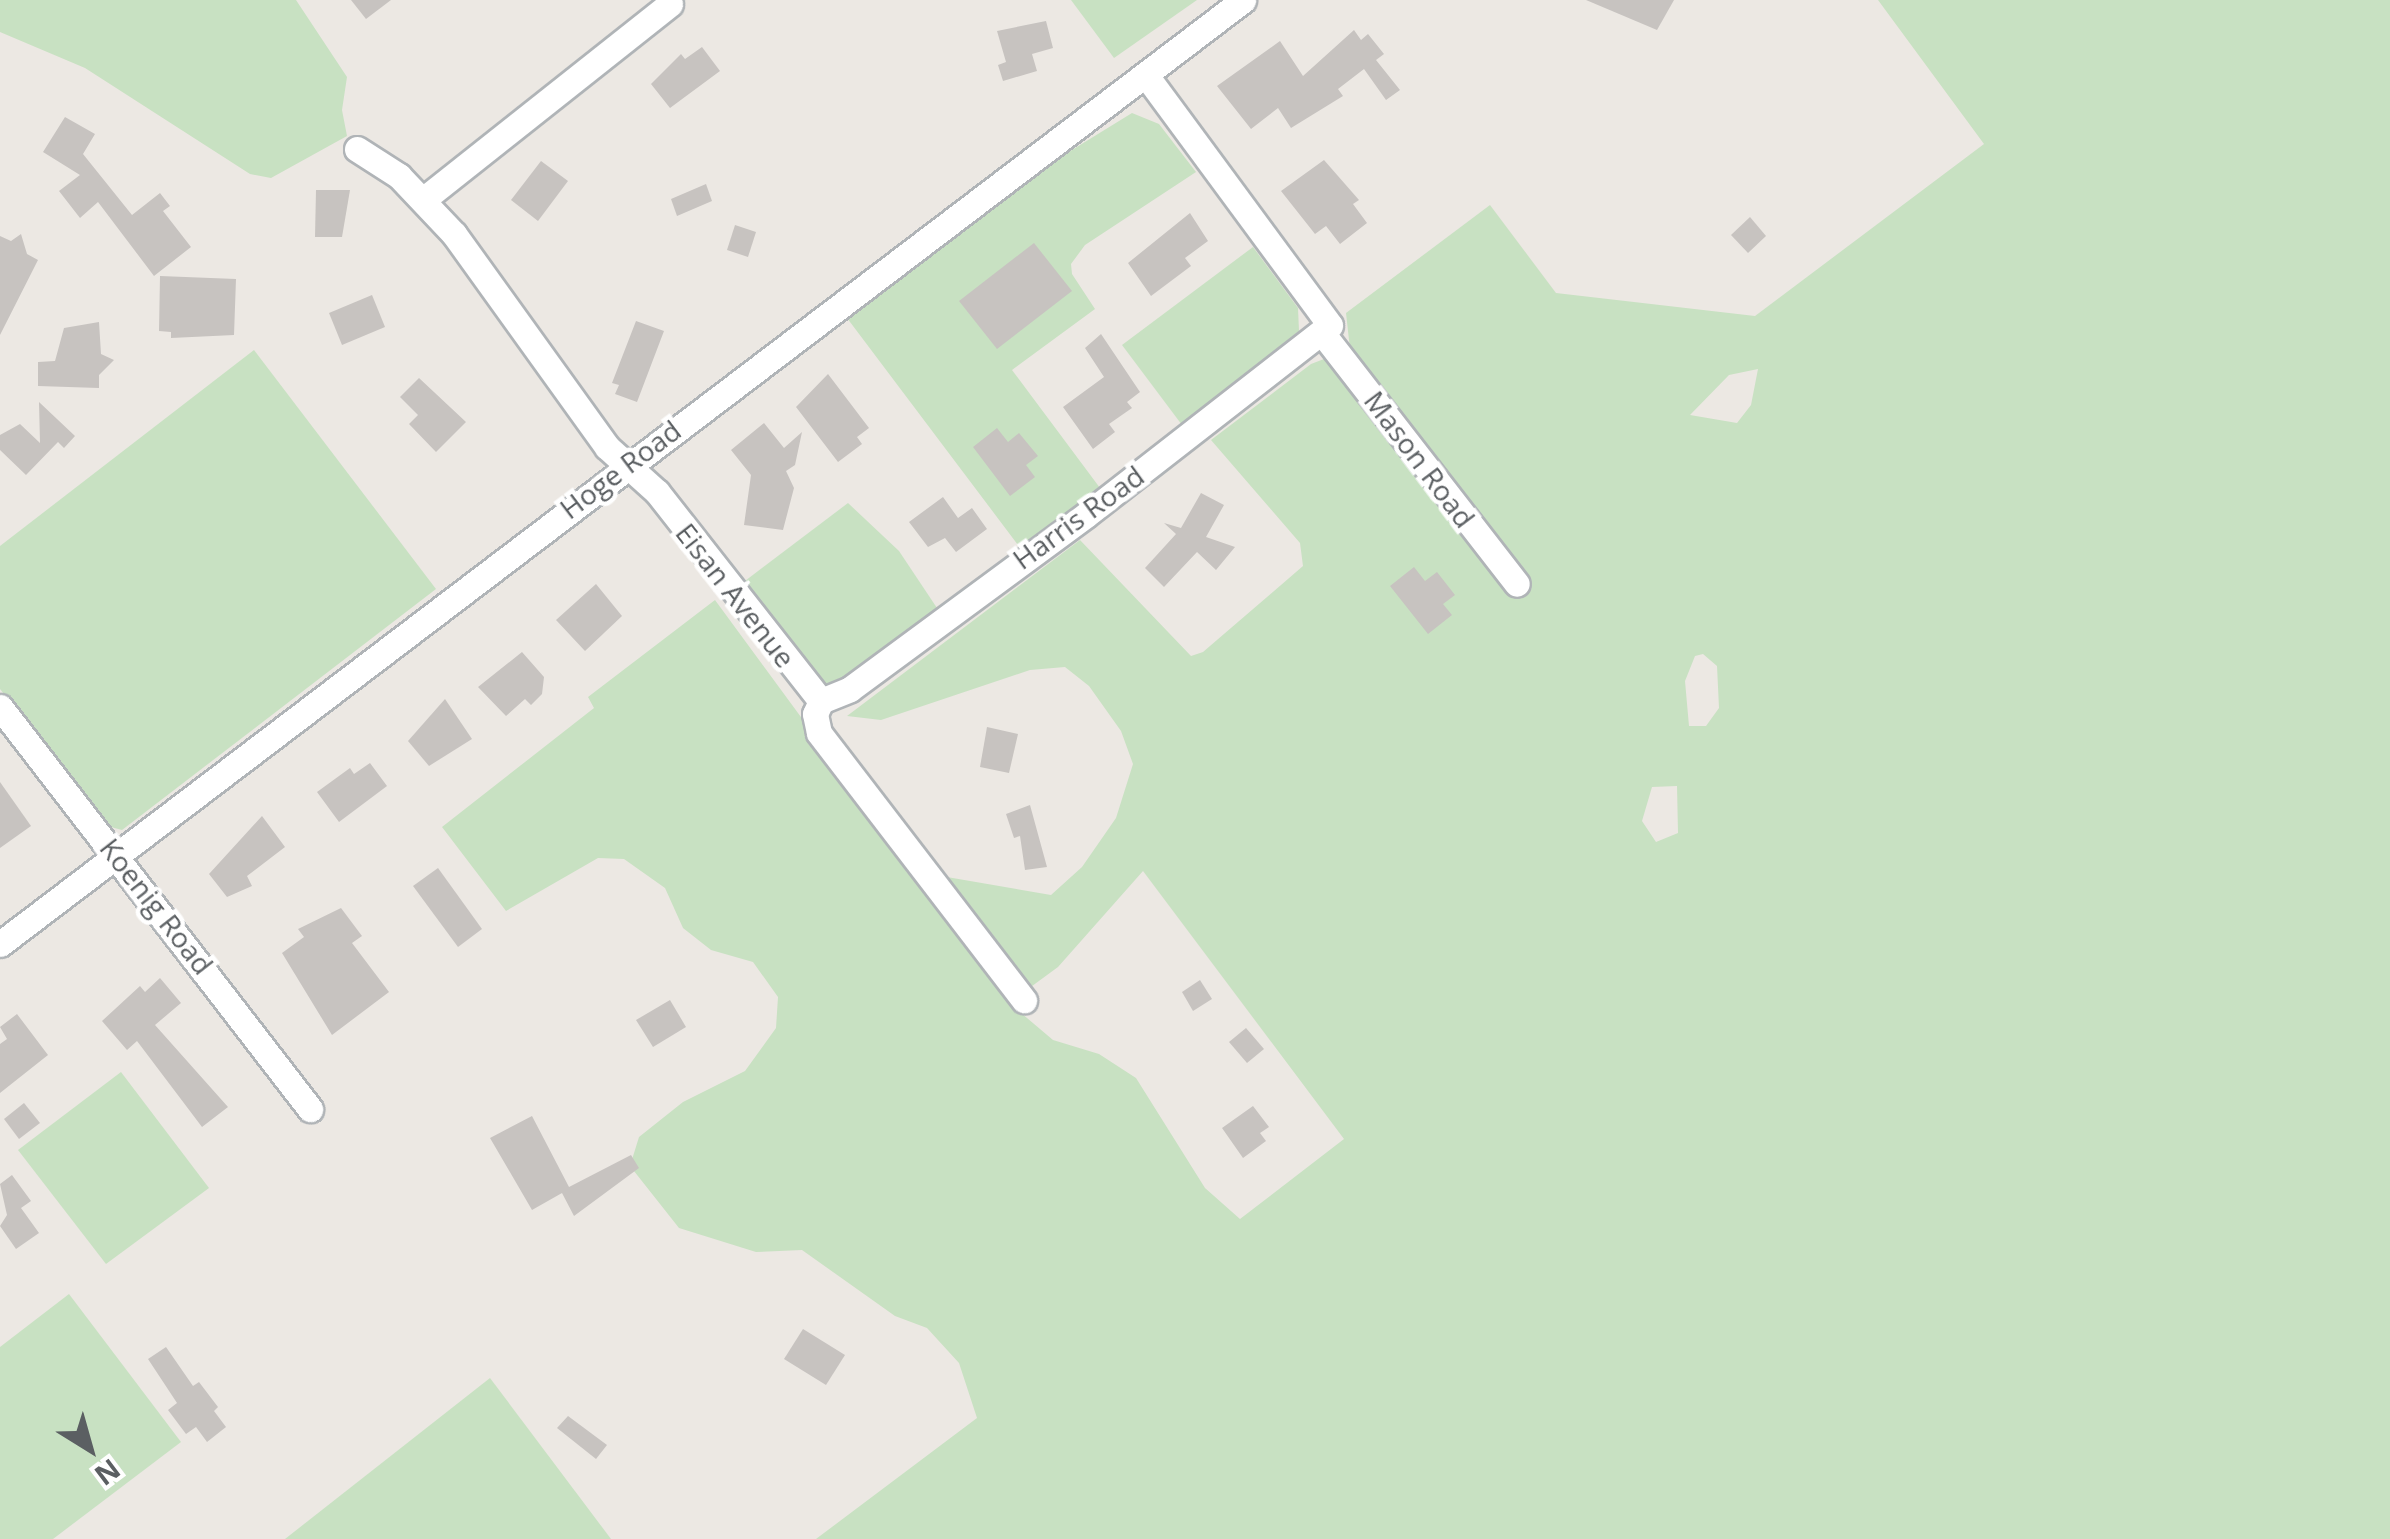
<!DOCTYPE html>
<html>
<head>
<meta charset="utf-8">
<style>
	body { margin:0 }
	#map { position:relative; width:2390px; height:1539px; overflow:hidden; background:#ece8e3; font-family:"Open Sans",sans-serif }
	div>[style] { position:absolute }
	.green>* { inset:0; background:#c8e1c2 }
	.building>* { inset:0; background:#c7c3c0 }
	.roads { filter:drop-shadow(2px 0 #b0b4b7) drop-shadow(-2px 0 #b0b4b7) drop-shadow(0 2px #b0b4b7) drop-shadow(0 -2px #b0b4b7) }
	.street>* { height:25px; margin:-12.5px; padding:0 12.5px; transform-origin:12.5px; border-radius:12.5px; background:#fff }
	span { translate:-50% -50%; white-space:nowrap; text-align:center; line-height:1.15; -webkit-text-stroke:9px #fff; paint-order:stroke }
	.street-label { font-size:28px; color:#5b5f62 }
	.north { position:absolute; left:40px; top:1399px; width:100px; height:100px; -webkit-text-stroke:8px #fff; paint-order:stroke; rotate:143deg; font-size:28px; font-weight:700; line-height:40px; text-align:center; color:#5b5f62 }
	.north::after { content:''; display:block; margin:auto; width:35px; height:45px; background:#5b5f62; clip-path:polygon(50% 0,100% 100%,50% 72%,0 100%) }
</style>
</head>
<body>
<div id="map">
	<div class="green">
		<div style="clip-path:polygon(0 0,296px 0,347px 77px,342px 110px,347px 136px,271px 178px,250px 174px,85px 68px,0 32px)"></div>
		<div style="clip-path:polygon(1071px 0,1197px 0,1114px 58px)"></div>
		<div style="clip-path:polygon(evenodd,1878px 0,2390px 0,2390px 1539px,816px 1539px,977px 1418px,959px 1363px,927px 1328px,895px 1316px,802px 1250px,756px 1252px,679px 1228px,630px 1166px,639px 1137px,683px 1102px,745px 1071px,776px 1028px,778px 997px,753px 962px,711px 950px,683px 928px,665px 888px,624px 859px,598px 858px,506px 911px,442px 827px,594px 708px,588px 697px,715px 600px,1014px 1007px,1053px 1040px,1099px 1054px,1136px 1078px,1205px 1188px,1240px 1219px,1344px 1139px,1143px 871px,1058px 967px,1028px 989px,941px 876px,1051px 895px,1082px 867px,1116px 818px,1133px 764px,1121px 731px,1089px 686px,1065px 667px,1030px 670px,881px 720px,847px 716px,1080px 540px,1191px 656px,1203px 652px,1303px 566px,1300px 543px,1211px 440px,1311px 364px,1350px 349px,1346px 313px,1490px 205px,1556px 293px,1755px 316px,1984px 144px,1878px 0,1758px 369px,1751px 405px,1737px 423px,1690px 415px,1729px 375px,1758px 369px,1878px 0,1703px 654px,1717px 666px,1719px 708px,1706px 726px,1689px 726px,1685px 681px,1695px 656px,1703px 654px,1878px 0,1677px 786px,1678px 833px,1656px 842px,1642px 821px,1652px 787px,1677px 786px)"></div>
		<div style="clip-path:polygon(1132px 113px,1159px 124px,1196px 172px,1085px 245px,1071px 264px,1072px 274px,1095px 309px,1012px 370px,1100px 488px,1021px 549px,844px 314px,1012px 187px)"></div>
		<div style="clip-path:polygon(1253px 247px,1298px 308px,1299px 331px,1182px 425px,1122px 345px)"></div>
		<div style="clip-path:polygon(254px 350px,436px 589px,122px 830px,107px 826px,0 689px,0 546px)"></div>
		<div style="clip-path:polygon(848px 503px,899px 551px,939px 611px,831px 690px,814px 684px,737px 587px)"></div>
		<div style="clip-path:polygon(121px 1072px,209px 1188px,106px 1264px,18px 1150px)"></div>
		<div style="clip-path:polygon(69px 1294px,181px 1442px,53px 1539px,0 1539px,0 1347px)"></div>
		<div style="clip-path:polygon(490px 1378px,611px 1539px,285px 1539px)"></div>
	</div>
	<div class="building">
		<div style="clip-path:polygon(351px 0,391px 0,366px 19px)"></div>
		<div style="clip-path:polygon(1586px 0,1674px 0,1657px 30px)"></div>
		<div style="clip-path:polygon(1046px 21px,1053px 48px,1032px 54px,1037px 71px,1003px 81px,998px 65px,1006px 62px,997px 31px)"></div>
		<div style="clip-path:polygon(1354px 30px,1361px 40px,1368px 34px,1384px 54px,1376px 60px,1400px 90px,1386px 100px,1364px 69px,1338px 89px,1343px 96px,1291px 128px,1278px 108px,1251px 129px,1217px 86px,1280px 41px,1303px 76px)"></div>
		<div style="clip-path:polygon(702px 47px,720px 71px,670px 108px,651px 84px,681px 54px,685px 59px)"></div>
		<div style="clip-path:polygon(65px 117px,95px 134px,83px 154px,132px 215px,160px 193px,170px 206px,163px 211px,191px 247px,154px 276px,98px 202px,80px 218px,59px 191px,80px 175px,43px 152px)"></div>
		<div style="clip-path:polygon(1324px 160px,1359px 200px,1353px 204px,1367px 223px,1340px 244px,1326px 226px,1315px 234px,1281px 191px)"></div>
		<div style="clip-path:polygon(541px 161px,568px 181px,538px 221px,511px 200px)"></div>
		<div style="clip-path:polygon(706px 184px,712px 201px,677px 216px,671px 199px)"></div>
		<div style="clip-path:polygon(316px 190px,350px 190px,342px 237px,315px 237px)"></div>
		<div style="clip-path:polygon(1190px 213px,1208px 241px,1185px 258px,1191px 266px,1151px 296px,1128px 263px)"></div>
		<div style="clip-path:polygon(1750px 217px,1766px 236px,1748px 253px,1731px 235px)"></div>
		<div style="clip-path:polygon(735px 225px,756px 232px,748px 257px,727px 250px)"></div>
		<div style="clip-path:polygon(21px 234px,27px 254px,38px 260px,0 335px,0 236px,11px 241px)"></div>
		<div style="clip-path:polygon(1034px 243px,1072px 291px,997px 349px,959px 301px)"></div>
		<div style="clip-path:polygon(160px 276px,236px 279px,234px 335px,171px 338px,171px 332px,159px 331px)"></div>
		<div style="clip-path:polygon(372px 295px,385px 327px,342px 345px,329px 313px)"></div>
		<div style="clip-path:polygon(636px 321px,664px 331px,637px 402px,615px 394px,619px 385px,612px 383px)"></div>
		<div style="clip-path:polygon(99px 322px,101px 354px,114px 360px,99px 375px,99px 388px,38px 386px,38px 362px,55px 361px,64px 328px)"></div>
		<div style="clip-path:polygon(1101px 334px,1140px 392px,1127px 402px,1132px 408px,1109px 424px,1115px 432px,1093px 449px,1063px 407px,1104px 377px,1085px 348px)"></div>
		<div style="clip-path:polygon(828px 374px,869px 428px,857px 437px,862px 444px,838px 462px,796px 407px)"></div>
		<div style="clip-path:polygon(419px 378px,466px 422px,436px 452px,409px 424px,418px 415px,400px 397px)"></div>
		<div style="clip-path:polygon(39px 402px,75px 436px,64px 448px,58px 442px,26px 475px,0 450px,0 435px,20px 424px,40px 443px)"></div>
		<div style="clip-path:polygon(764px 423px,784px 448px,802px 432px,795px 465px,786px 471px,794px 488px,783px 530px,744px 525px,751px 475px,731px 450px)"></div>
		<div style="clip-path:polygon(997px 428px,1008px 442px,1019px 433px,1038px 456px,1026px 465px,1035px 477px,1010px 496px,973px 447px)"></div>
		<div style="clip-path:polygon(1201px 493px,1224px 505px,1206px 537px,1235px 547px,1216px 570px,1197px 552px,1164px 587px,1145px 568px,1176px 534px,1164px 523px,1181px 528px)"></div>
		<div style="clip-path:polygon(943px 497px,958px 518px,972px 508px,987px 529px,956px 552px,945px 538px,928px 547px,909px 522px)"></div>
		<div style="clip-path:polygon(1414px 567px,1425px 581px,1437px 572px,1455px 595px,1443px 604px,1452px 615px,1428px 634px,1390px 586px)"></div>
		<div style="clip-path:polygon(596px 584px,622px 616px,585px 651px,556px 620px)"></div>
		<div style="clip-path:polygon(522px 652px,544px 677px,542px 694px,531px 705px,525px 699px,506px 716px,478px 687px)"></div>
		<div style="clip-path:polygon(445px 699px,472px 739px,429px 766px,408px 741px)"></div>
		<div style="clip-path:polygon(987px 727px,1018px 734px,1009px 773px,980px 767px)"></div>
		<div style="clip-path:polygon(370px 763px,387px 786px,339px 822px,317px 792px,350px 768px,354px 774px)"></div>
		<div style="clip-path:polygon(0 782px,31px 826px,0 848px)"></div>
		<div style="clip-path:polygon(1030px 805px,1047px 867px,1025px 870px,1020px 836px,1014px 838px,1006px 814px)"></div>
		<div style="clip-path:polygon(262px 816px,285px 847px,247px 876px,252px 886px,227px 897px,209px 874px)"></div>
		<div style="clip-path:polygon(438px 868px,482px 929px,458px 947px,413px 886px)"></div>
		<div style="clip-path:polygon(341px 908px,362px 936px,352px 943px,389px 992px,332px 1035px,282px 953px,304px 937px,298px 929px)"></div>
		<div style="clip-path:polygon(160px 978px,181px 1003px,155px 1025px,228px 1107px,202px 1127px,137px 1041px,127px 1050px,102px 1021px,140px 986px,145px 992px)"></div>
		<div style="clip-path:polygon(1200px 980px,1212px 999px,1193px 1011px,1182px 992px)"></div>
		<div style="clip-path:polygon(670px 1000px,686px 1027px,653px 1047px,636px 1020px)"></div>
		<div style="clip-path:polygon(17px 1014px,48px 1055px,0 1093px,0 1044px,7px 1039px,0 1027px)"></div>
		<div style="clip-path:polygon(1246px 1028px,1264px 1049px,1247px 1063px,1229px 1042px)"></div>
		<div style="clip-path:polygon(24px 1103px,40px 1123px,19px 1139px,4px 1119px)"></div>
		<div style="clip-path:polygon(1253px 1106px,1269px 1127px,1260px 1133px,1266px 1141px,1243px 1158px,1222px 1128px)"></div>
		<div style="clip-path:polygon(532px 1116px,569px 1187px,631px 1155px,639px 1168px,574px 1216px,562px 1193px,532px 1210px,490px 1138px)"></div>
		<div style="clip-path:polygon(12px 1175px,31px 1201px,21px 1208px,39px 1233px,16px 1249px,0 1226px,7px 1215px,0 1184px)"></div>
		<div style="clip-path:polygon(803px 1329px,845px 1355px,826px 1385px,784px 1359px)"></div>
		<div style="clip-path:polygon(166px 1347px,193px 1386px,199px 1382px,218px 1407px,214px 1411px,226px 1427px,207px 1442px,196px 1427px,186px 1434px,168px 1410px,177px 1403px,148px 1359px)"></div>
		<div style="clip-path:polygon(568px 1416px,607px 1445px,596px 1459px,557px 1428px)"></div>
	</div>
	<div class="roads">
		<div class="street">
			<div style="left:357px;top:149px;width:50px;rotate:32.7deg"></div>
			<div style="left:399px;top:176px;width:80px;rotate:46.5deg"></div>
			<div style="left:454px;top:234px;width:262px;rotate:54.3deg"></div>
			<div style="left:607px;top:447px;width:67px;rotate:42deg"></div>
			<div style="left:657px;top:492px;width:266px;rotate:51.9deg"></div>
			<div style="left:424px;top:199px;width:314px;rotate:-38.4deg"></div>
			<div style="left:1323px;top:334px;width:316px;rotate:52.2deg"></div>
			<div style="left:821px;top:701px;width:31px;rotate:-22deg"></div>
			<div style="left:850px;top:689px;width:293px;rotate:-36.4deg"></div>
			<div style="left:1086px;top:515px;width:309px;rotate:-37.9deg"></div>
			<div style="left:1330px;top:325px;width:308px;rotate:-126.4deg"></div>
			<div style="left:821px;top:701px;width:14px;rotate:115deg"></div>
			<div style="left:815px;top:714px;width:19px;rotate:78deg"></div>
			<div style="left:819px;top:733px;width:337px;rotate:52.5deg"></div>
			<div style="left:0;top:707px;width:508px;rotate:52.36deg"></div>
			<div style="left:0;top:944px;width:1561px;rotate:-37.21deg"></div>
		</div>
	</div>
	<div class="street-label">
		<span style="left:1420px;top:459px;rotate:53deg">Mason Road</span>
		<span style="left:620px;top:469px;rotate:-37deg">Hoge Road</span>
		<span style="left:1078px;top:517px;rotate:-36deg">Harris Road</span>
		<span style="left:736px;top:595px;rotate:52deg">Eisan Avenue</span>
		<span style="left:157px;top:906px;rotate:52deg">Koenig Road</span>
	</div>
	<div class="north">N</div>
</div>
</body>
</html>
